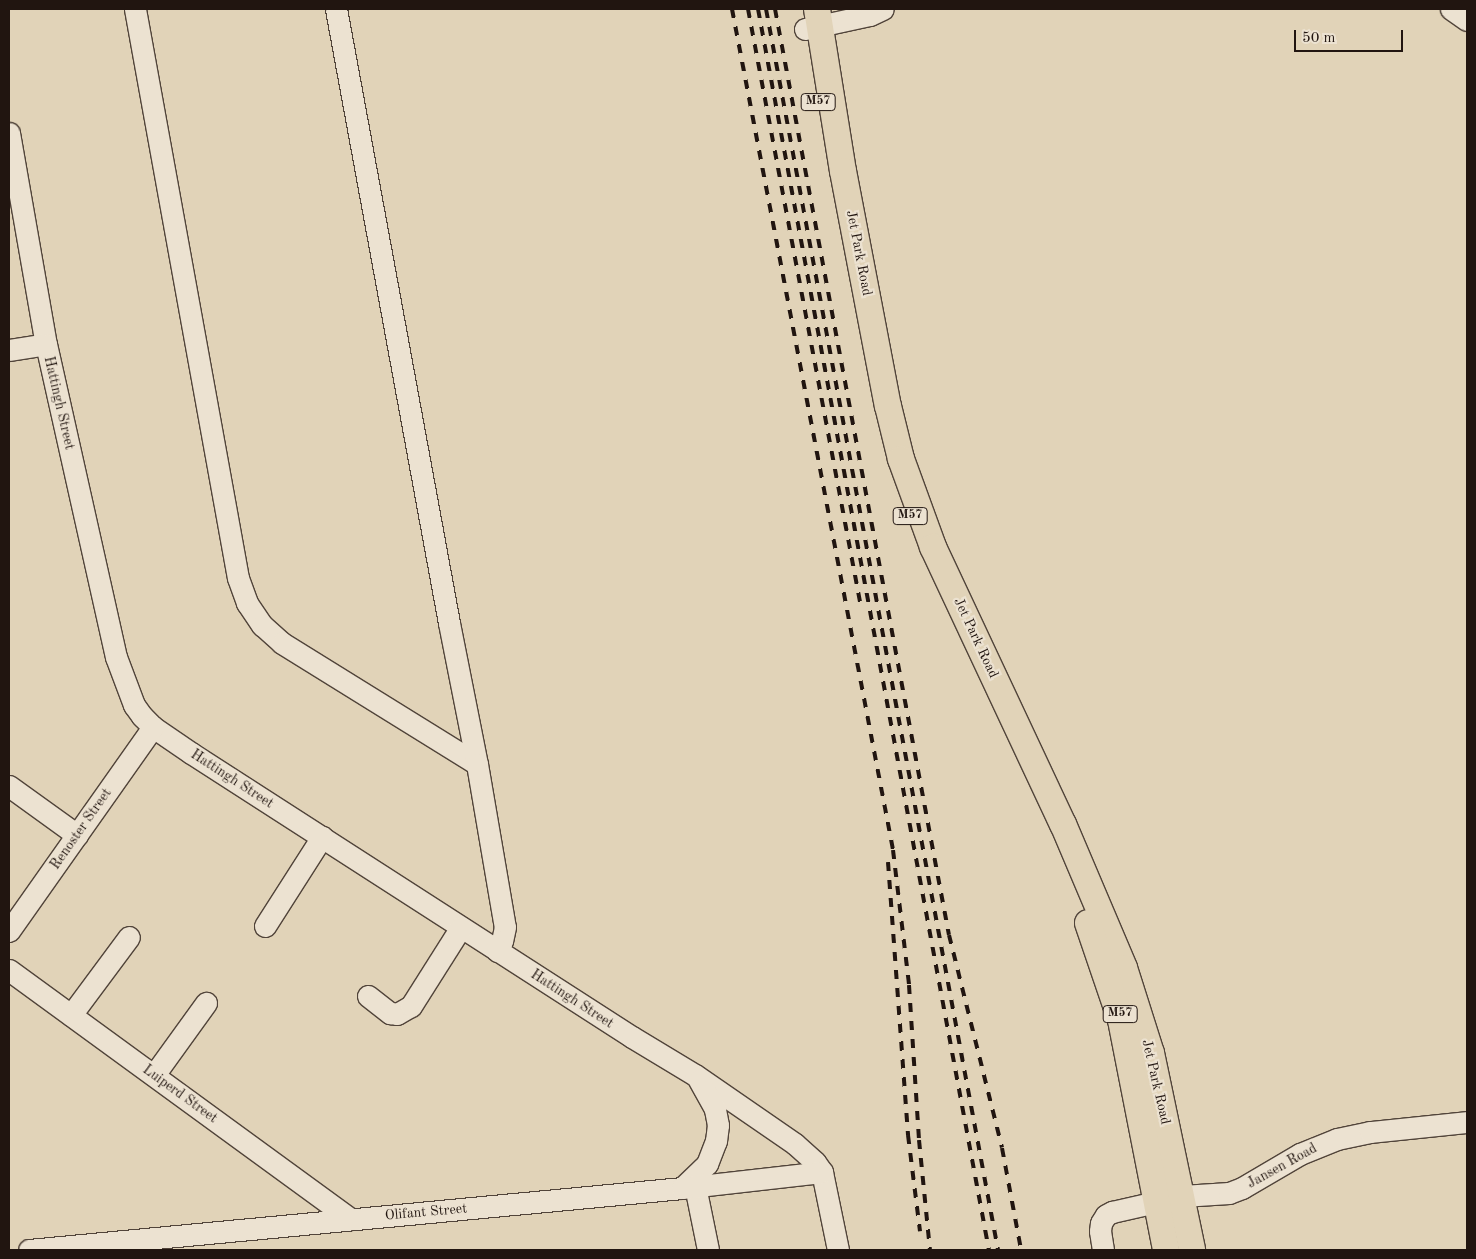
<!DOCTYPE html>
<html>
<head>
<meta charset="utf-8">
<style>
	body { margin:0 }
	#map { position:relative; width:1476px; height:1259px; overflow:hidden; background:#e1d3b8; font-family:"Old Standard TT",serif }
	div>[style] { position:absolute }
	.roads { filter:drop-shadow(1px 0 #51443a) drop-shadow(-1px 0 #51443a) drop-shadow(0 1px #51443a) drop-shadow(0 -1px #51443a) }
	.minor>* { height:21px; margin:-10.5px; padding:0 10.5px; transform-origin:10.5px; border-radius:10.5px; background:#ece2d1 }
	.major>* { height:26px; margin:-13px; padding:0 13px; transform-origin:13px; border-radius:13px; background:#e1d3b8 }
	.rail>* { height:4px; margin-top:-2px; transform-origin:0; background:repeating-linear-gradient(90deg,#211510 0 9px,transparent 0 18px) }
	span { translate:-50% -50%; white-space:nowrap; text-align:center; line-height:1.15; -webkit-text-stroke:4.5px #ece2d1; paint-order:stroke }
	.shield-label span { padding:1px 4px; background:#ece2d1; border:1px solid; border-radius:4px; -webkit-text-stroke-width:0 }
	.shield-label { font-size:12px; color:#211510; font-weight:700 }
	.street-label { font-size:14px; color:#211510 }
	.frame { position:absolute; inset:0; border:10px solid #211510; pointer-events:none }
	.scale { position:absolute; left:1294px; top:30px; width:109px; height:22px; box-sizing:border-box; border:2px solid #211510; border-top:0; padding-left:6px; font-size:15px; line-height:18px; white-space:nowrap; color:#211510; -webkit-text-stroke:4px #ece2d1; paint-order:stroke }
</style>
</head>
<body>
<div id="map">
	<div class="roads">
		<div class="minor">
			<div style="left:135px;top:9px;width:578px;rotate:79.74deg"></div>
			<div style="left:238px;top:578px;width:27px;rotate:70deg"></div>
			<div style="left:247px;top:603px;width:27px;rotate:56deg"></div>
			<div style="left:262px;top:625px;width:27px;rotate:42deg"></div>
			<div style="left:282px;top:643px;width:229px;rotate:31.8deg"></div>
			<div style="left:336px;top:9px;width:624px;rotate:79.57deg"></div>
			<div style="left:449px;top:623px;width:144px;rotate:78.8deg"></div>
			<div style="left:477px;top:764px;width:165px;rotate:80.3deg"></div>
			<div style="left:505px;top:927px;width:14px;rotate:102deg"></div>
			<div style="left:502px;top:941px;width:11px;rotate:117deg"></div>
			<div style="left:1451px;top:9px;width:19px;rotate:35deg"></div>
			<div style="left:805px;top:29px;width:66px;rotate:-12.2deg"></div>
			<div style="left:870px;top:15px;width:14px;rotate:-25deg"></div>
			<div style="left:9px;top:133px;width:214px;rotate:80.1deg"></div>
			<div style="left:46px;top:344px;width:321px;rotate:77.4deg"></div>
			<div style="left:116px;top:657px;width:51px;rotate:69.4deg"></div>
			<div style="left:134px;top:705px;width:14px;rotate:54deg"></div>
			<div style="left:142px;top:716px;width:16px;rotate:45deg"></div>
			<div style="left:153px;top:727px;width:46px;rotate:34.4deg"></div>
			<div style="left:191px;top:753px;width:525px;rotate:32.78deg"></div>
			<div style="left:632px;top:1037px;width:74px;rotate:31.1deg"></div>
			<div style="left:695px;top:1075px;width:121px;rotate:34.6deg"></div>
			<div style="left:795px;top:1144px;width:27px;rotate:42deg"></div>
			<div style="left:815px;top:1162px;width:12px;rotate:55deg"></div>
			<div style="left:822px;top:1172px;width:80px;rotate:78.4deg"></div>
			<div style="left:9px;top:350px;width:37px;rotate:-9deg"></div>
			<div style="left:9px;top:786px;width:84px;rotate:35.8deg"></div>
			<div style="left:265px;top:926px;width:106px;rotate:-57.4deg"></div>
			<div style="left:9px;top:931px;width:250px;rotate:-54.8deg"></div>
			<div style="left:9px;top:970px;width:423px;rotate:36.1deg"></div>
			<div style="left:368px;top:996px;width:28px;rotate:38deg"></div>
			<div style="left:390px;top:1013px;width:7px;rotate:8deg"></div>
			<div style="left:397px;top:1014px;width:16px;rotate:-30deg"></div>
			<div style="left:411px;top:1006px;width:93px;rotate:-57.7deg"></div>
			<div style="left:71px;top:1015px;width:97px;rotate:-53.4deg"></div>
			<div style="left:154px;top:1075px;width:89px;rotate:-54.2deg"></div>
			<div style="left:695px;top:1186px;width:65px;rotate:78.5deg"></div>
			<div style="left:682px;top:1188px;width:35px;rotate:-44deg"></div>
			<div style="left:707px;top:1164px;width:25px;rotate:-69deg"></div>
			<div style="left:716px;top:1141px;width:16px;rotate:-83deg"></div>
			<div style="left:718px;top:1125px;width:16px;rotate:-101deg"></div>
			<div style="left:715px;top:1109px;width:33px;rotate:-119deg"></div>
			<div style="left:29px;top:1250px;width:656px;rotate:-5.42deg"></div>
			<div style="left:682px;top:1188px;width:141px;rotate:-6.5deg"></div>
			<div style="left:1103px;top:1250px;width:19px;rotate:-99deg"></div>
			<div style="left:1100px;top:1231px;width:8px;rotate:-83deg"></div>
			<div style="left:1101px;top:1223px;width:9px;rotate:-58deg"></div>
			<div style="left:1106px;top:1215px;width:7px;rotate:-27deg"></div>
			<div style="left:1112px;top:1212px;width:72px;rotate:-12.9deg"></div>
			<div style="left:1182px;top:1196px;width:47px;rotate:-3.7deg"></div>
			<div style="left:1229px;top:1193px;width:14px;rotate:-21deg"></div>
			<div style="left:1242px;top:1188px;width:67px;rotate:-30.4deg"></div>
			<div style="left:1300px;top:1154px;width:40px;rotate:-22deg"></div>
			<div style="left:1337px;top:1139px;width:34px;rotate:-12deg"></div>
			<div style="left:1370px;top:1132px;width:98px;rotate:-5.9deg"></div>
		</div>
		<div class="major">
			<div style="left:817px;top:9px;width:164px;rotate:80.9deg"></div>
			<div style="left:843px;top:171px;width:239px;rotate:79.2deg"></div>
			<div style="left:888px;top:406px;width:55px;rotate:76.2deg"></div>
			<div style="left:901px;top:459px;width:94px;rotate:70deg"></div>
			<div style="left:933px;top:547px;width:306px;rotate:64.9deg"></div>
			<div style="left:1063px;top:824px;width:156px;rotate:67deg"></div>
			<div style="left:1124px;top:968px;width:89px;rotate:72.4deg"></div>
			<div style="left:1151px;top:1053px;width:201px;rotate:78.2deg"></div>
			<div style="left:1088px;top:923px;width:102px;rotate:71.2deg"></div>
			<div style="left:1121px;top:1020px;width:234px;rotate:78.9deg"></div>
		</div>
	</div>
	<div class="rail">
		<div style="left:732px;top:9px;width:856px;rotate:79.16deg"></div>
		<div style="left:893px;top:850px;width:136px;rotate:83.2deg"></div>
		<div style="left:909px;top:985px;width:155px;rotate:86.3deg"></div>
		<div style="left:919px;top:1140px;width:111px;rotate:84.3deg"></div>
		<div style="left:748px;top:9px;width:609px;rotate:79.3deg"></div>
		<div style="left:758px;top:9px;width:1262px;rotate:79.46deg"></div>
		<div style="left:766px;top:9px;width:1262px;rotate:79.41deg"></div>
		<div style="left:775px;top:9px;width:942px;rotate:79.36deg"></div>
		<div style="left:949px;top:935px;width:219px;rotate:76deg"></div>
		<div style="left:1002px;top:1148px;width:104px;rotate:79.4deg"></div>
		<div style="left:888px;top:862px;width:274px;rotate:85.8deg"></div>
		<div style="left:908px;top:1135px;width:97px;rotate:82.9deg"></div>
	</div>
	<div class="shield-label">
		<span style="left:818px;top:102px">M57</span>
		<span style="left:910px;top:516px">M57</span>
		<span style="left:1120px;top:1014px">M57</span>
	</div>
	<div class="street-label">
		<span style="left:859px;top:253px;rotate:79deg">Jet Park Road</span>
		<span style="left:59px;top:403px;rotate:77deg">Hattingh Street</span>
		<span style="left:976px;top:638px;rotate:65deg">Jet Park Road</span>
		<span style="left:232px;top:779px;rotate:33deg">Hattingh Street</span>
		<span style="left:81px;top:829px;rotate:-55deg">Renoster Street</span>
		<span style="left:572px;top:999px;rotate:33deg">Hattingh Street</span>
		<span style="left:1156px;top:1082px;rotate:77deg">Jet Park Road</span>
		<span style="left:180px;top:1094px;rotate:36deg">Luiperd Street</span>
		<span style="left:1282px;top:1166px;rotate:-29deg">Jansen Road</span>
		<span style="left:426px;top:1212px;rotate:-5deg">Olifant Street</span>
	</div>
	<div class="frame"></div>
	<div class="scale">50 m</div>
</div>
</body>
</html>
